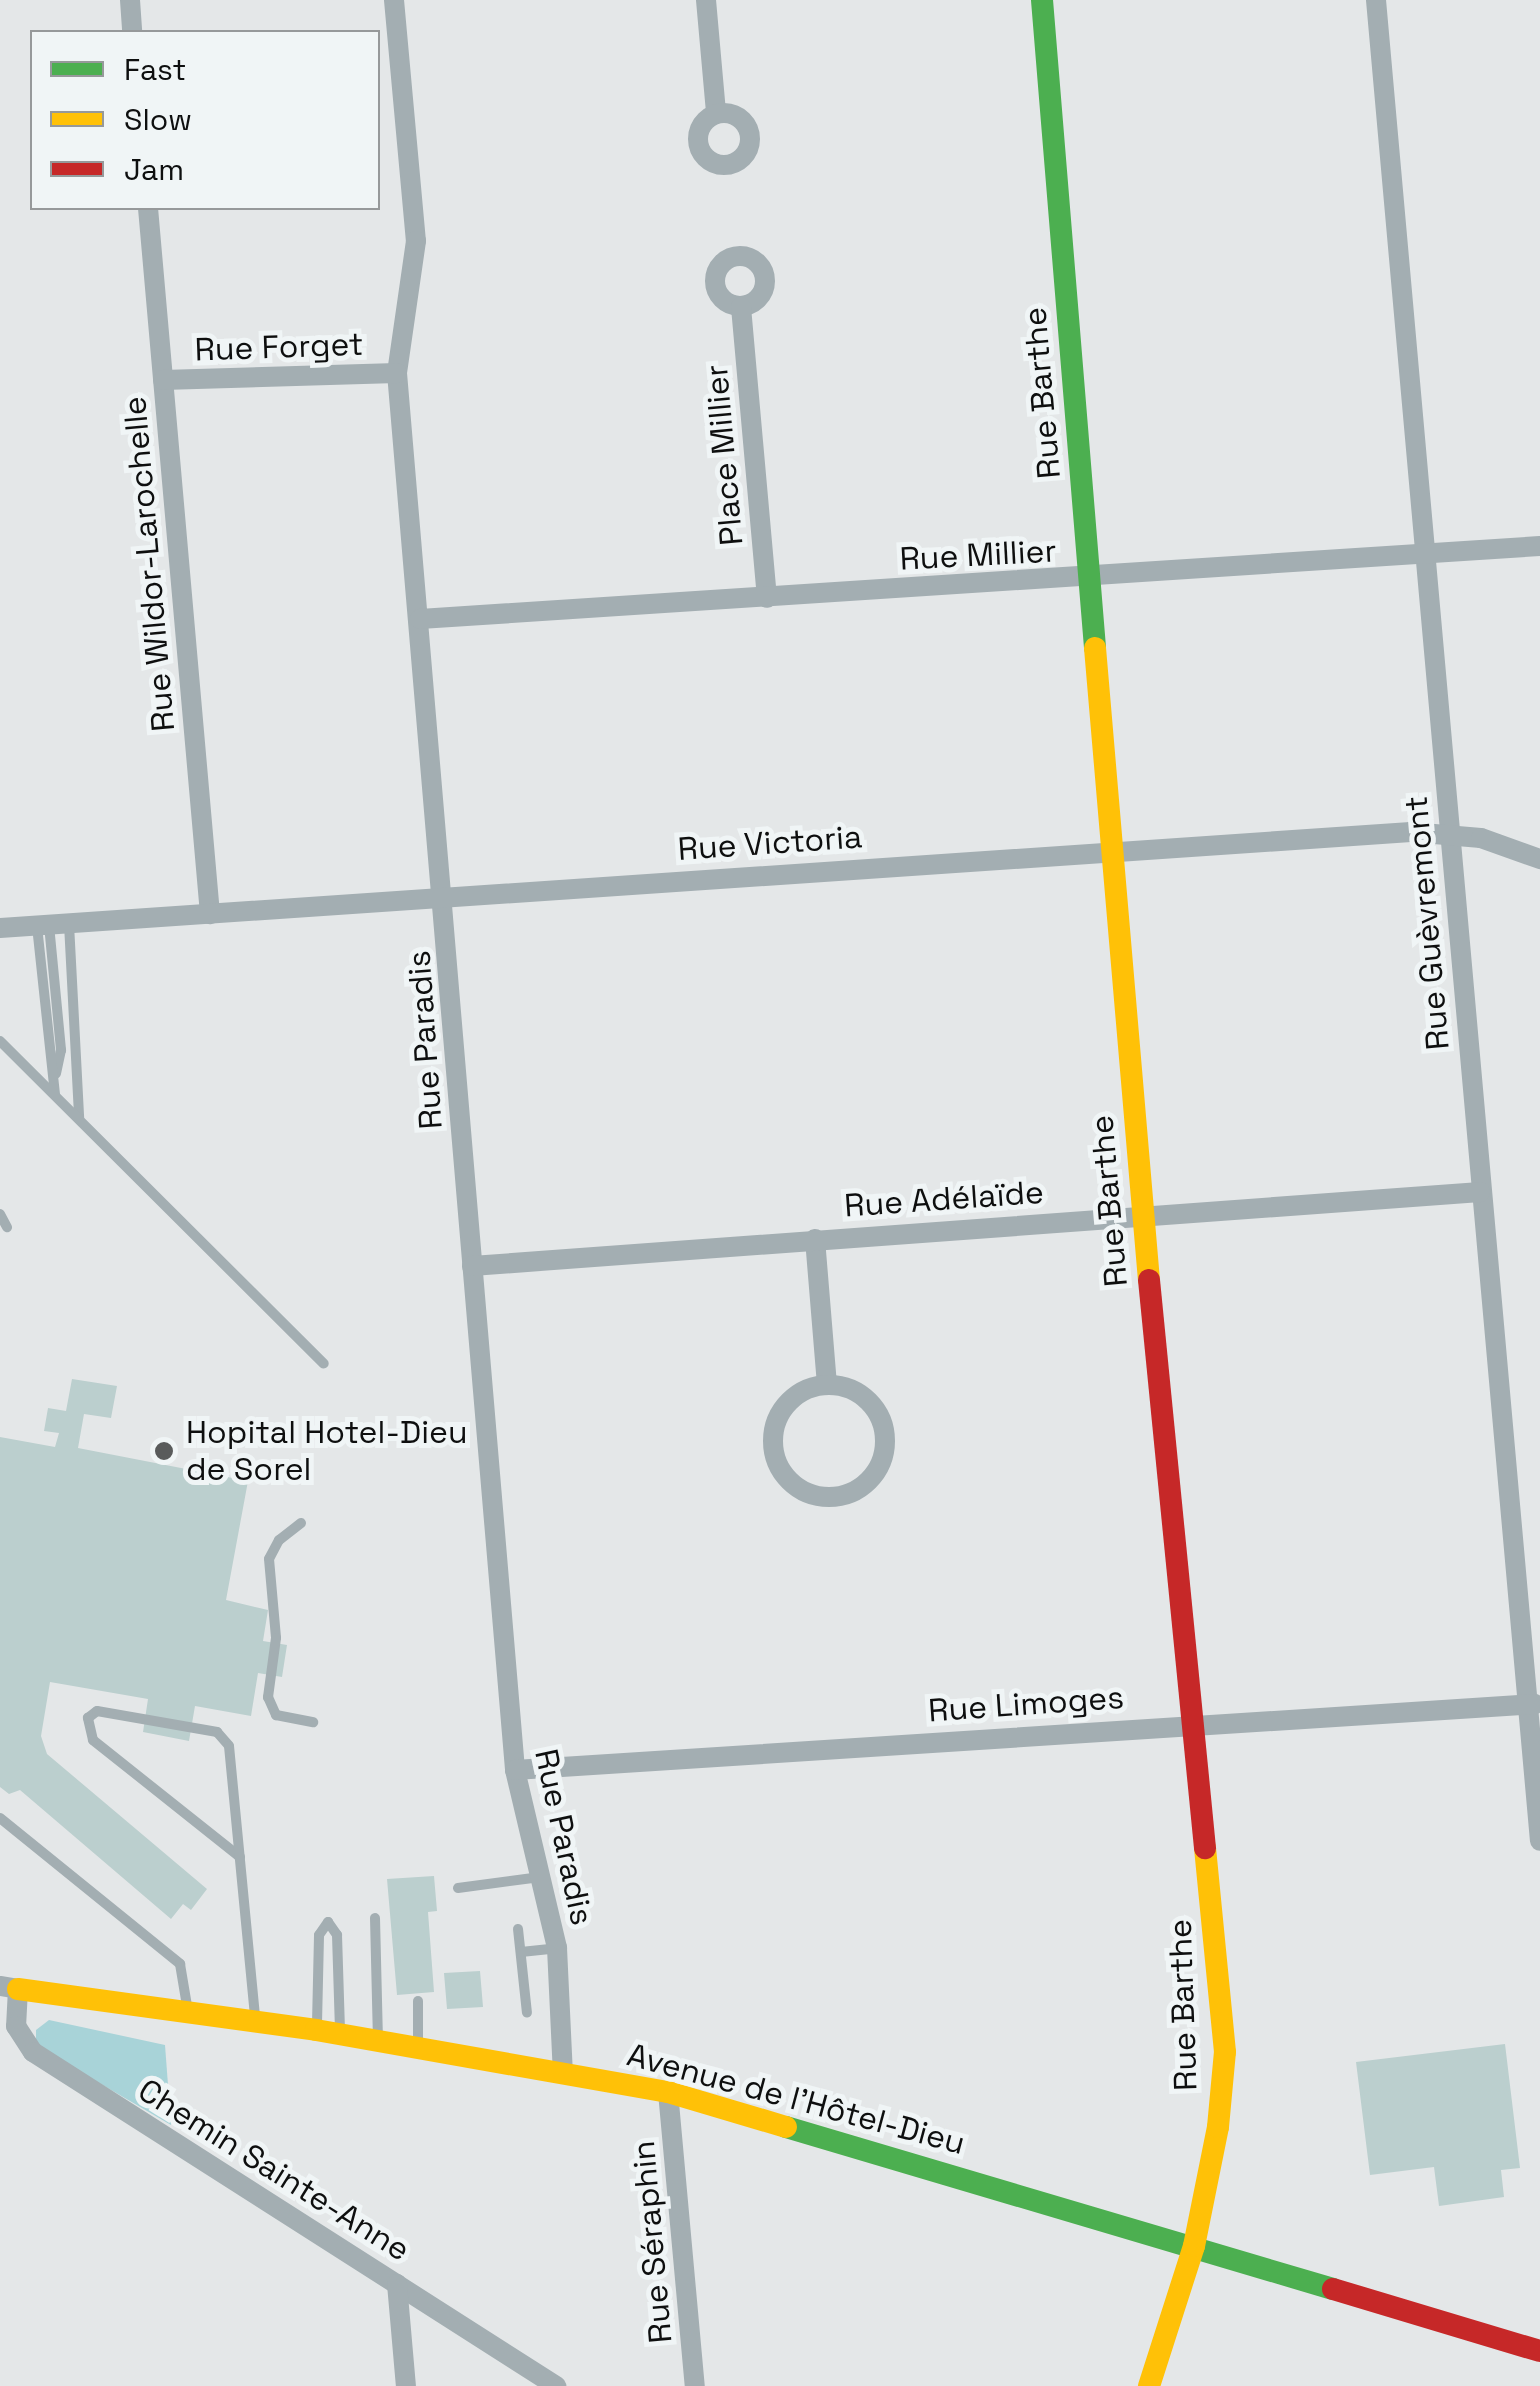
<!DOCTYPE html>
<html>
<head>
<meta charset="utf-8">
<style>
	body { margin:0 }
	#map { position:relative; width:1540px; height:2386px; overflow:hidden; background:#e4e7e8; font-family:"Space Grotesk",sans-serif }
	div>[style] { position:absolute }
	.green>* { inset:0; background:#a8d3d8 }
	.building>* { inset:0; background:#bbcfce }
	.lane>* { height:10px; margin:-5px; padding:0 5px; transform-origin:5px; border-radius:5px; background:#a3aeb2 }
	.street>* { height:20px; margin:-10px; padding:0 10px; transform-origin:10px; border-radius:10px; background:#a3aeb2 }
	.street>.ring { margin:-10px; padding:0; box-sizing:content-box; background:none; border:20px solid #a3aeb2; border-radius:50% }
	.fast>* { height:22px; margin:-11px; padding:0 11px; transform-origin:11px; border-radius:11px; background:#4caf50 }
	.slow>* { height:22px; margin:-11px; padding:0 11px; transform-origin:11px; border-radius:11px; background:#ffc107 }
	.jam>* { height:22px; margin:-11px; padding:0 11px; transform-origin:11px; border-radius:11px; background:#c62828 }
	.dots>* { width:28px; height:28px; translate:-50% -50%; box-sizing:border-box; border:5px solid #f0f5f6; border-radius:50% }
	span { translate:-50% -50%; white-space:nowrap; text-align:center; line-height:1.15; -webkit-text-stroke:10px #f0f5f6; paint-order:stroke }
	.street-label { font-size:32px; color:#0e0f0f }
	.poi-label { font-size:32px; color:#0e0f0f }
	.left { translate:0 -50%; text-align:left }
	.legend { position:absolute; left:30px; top:30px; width:350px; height:180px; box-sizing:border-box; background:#f0f5f6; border:2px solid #96999a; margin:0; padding:12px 18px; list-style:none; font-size:30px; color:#0e0f0f }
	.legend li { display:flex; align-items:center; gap:20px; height:50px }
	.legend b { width:50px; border:2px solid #96999a }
</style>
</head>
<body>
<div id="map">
	<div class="green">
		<div style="clip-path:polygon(49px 2020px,165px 2045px,171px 2125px,36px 2046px,36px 2030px)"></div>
	</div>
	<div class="building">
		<div style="clip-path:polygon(72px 1379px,117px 1386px,111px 1418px,84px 1414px,78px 1448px,248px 1481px,226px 1600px,268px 1610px,263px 1641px,287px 1645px,282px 1677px,258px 1673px,251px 1716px,195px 1706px,189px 1741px,143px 1732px,148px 1699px,50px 1682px,41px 1736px,47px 1754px,207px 1889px,191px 1910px,183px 1904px,171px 1919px,20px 1790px,9px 1794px,0 1787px,0 1437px,55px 1447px,59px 1433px,44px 1431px,48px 1408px,66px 1411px)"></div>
		<div style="clip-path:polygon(434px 1876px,437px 1911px,428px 1912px,434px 1992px,397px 1995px,387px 1879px)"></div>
		<div style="clip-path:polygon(480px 1971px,483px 2007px,447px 2009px,444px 1973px)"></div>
		<div style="clip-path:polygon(1505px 2044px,1520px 2168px,1501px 2170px,1504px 2197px,1439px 2206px,1434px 2167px,1370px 2175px,1356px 2062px)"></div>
	</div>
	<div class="lane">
		<div style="left:69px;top:924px;width:194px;rotate:87deg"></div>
		<div style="left:49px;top:925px;width:126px;rotate:84.5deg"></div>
		<div style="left:61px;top:1050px;width:24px;rotate:102deg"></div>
		<div style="left:37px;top:926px;width:170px;rotate:83.9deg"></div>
		<div style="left:0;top:1041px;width:457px;rotate:44.9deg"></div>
		<div style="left:0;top:1214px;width:15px;rotate:62deg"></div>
		<div style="left:301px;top:1523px;width:28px;rotate:142deg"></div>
		<div style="left:279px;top:1540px;width:21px;rotate:118deg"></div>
		<div style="left:269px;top:1559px;width:79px;rotate:84.9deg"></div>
		<div style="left:276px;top:1638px;width:60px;rotate:97.7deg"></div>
		<div style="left:268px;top:1697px;width:20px;rotate:66deg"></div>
		<div style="left:276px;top:1715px;width:38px;rotate:11deg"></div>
		<div style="left:0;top:1818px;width:232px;rotate:39deg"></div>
		<div style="left:180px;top:1964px;width:43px;rotate:80.5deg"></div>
		<div style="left:240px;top:1857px;width:188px;rotate:-141.5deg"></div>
		<div style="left:93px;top:1740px;width:23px;rotate:-103deg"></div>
		<div style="left:88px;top:1718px;width:11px;rotate:-38deg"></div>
		<div style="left:97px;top:1711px;width:122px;rotate:9.9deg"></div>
		<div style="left:217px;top:1732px;width:18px;rotate:49deg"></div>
		<div style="left:229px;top:1746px;width:271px;rotate:84.5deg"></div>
		<div style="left:458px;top:1888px;width:83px;rotate:-7.6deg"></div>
		<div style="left:375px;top:1918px;width:119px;rotate:88.6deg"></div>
		<div style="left:518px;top:1929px;width:84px;rotate:83.9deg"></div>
		<div style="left:521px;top:1952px;width:36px;rotate:-6deg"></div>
		<div style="left:317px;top:2024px;width:89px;rotate:-88.7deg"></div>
		<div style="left:319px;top:1935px;width:16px;rotate:-55deg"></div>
		<div style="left:328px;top:1922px;width:16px;rotate:55deg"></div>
		<div style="left:337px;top:1935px;width:93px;rotate:88.2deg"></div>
		<div style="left:418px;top:2045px;width:44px;rotate:-90deg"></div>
	</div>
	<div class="street">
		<div style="left:130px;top:0;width:32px;rotate:86deg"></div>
		<div style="left:394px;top:0;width:242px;rotate:84.8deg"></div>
		<div style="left:416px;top:241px;width:133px;rotate:98.2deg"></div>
		<div style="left:397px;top:373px;width:1402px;rotate:85.17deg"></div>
		<div style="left:515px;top:1770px;width:183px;rotate:76.7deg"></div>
		<div style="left:557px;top:1948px;width:125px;rotate:87.3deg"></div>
		<div style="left:706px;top:0;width:113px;rotate:84.9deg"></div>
		<div style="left:1376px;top:0;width:1848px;rotate:84.91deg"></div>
		<div class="ring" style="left:698px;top:113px;width:32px;height:32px"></div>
		<div style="left:148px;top:208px;width:709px;rotate:84.98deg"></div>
		<div class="ring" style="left:715px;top:256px;width:30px;height:30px"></div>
		<div style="left:741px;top:307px;width:292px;rotate:84.9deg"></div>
		<div style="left:163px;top:380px;width:234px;rotate:-1.7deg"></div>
		<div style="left:420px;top:619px;width:1122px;rotate:-3.73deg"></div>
		<div style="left:0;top:928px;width:1414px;rotate:-3.89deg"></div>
		<div style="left:1411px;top:832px;width:70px;rotate:4.9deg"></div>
		<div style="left:1481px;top:838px;width:63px;rotate:19.6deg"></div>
		<div style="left:815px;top:1239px;width:146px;rotate:85.3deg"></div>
		<div style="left:472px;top:1266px;width:1011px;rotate:-4.2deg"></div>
		<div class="ring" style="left:773px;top:1385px;width:92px;height:92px"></div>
		<div style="left:515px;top:1770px;width:1022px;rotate:-3.7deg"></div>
		<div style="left:0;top:1986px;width:18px;rotate:9deg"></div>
		<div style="left:18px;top:1989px;width:37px;rotate:93deg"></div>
		<div style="left:16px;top:2026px;width:31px;rotate:57deg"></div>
		<div style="left:33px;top:2052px;width:621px;rotate:32.56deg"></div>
		<div style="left:668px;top:2092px;width:295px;rotate:84.8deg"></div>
		<div style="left:397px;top:2284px;width:102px;rotate:85deg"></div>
	</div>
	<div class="fast">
		<div style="left:1042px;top:0;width:650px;rotate:85.32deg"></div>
		<div style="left:786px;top:2127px;width:570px;rotate:16.5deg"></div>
	</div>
	<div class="slow">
		<div style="left:1095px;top:648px;width:634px;rotate:85.12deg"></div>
		<div style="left:18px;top:1989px;width:301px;rotate:7.8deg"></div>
		<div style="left:316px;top:2030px;width:357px;rotate:10deg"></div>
		<div style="left:668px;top:2092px;width:123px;rotate:16.5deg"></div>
		<div style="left:1149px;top:2386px;width:147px;rotate:-72.2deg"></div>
		<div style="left:1194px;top:2246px;width:121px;rotate:-78.6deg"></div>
		<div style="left:1218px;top:2127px;width:75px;rotate:-84.7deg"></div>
		<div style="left:1225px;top:2052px;width:205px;rotate:-95.6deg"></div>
	</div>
	<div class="jam">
		<div style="left:1149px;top:1280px;width:571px;rotate:84.37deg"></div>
		<div style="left:1333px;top:2289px;width:216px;rotate:16.7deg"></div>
	</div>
	<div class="dots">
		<div style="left:164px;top:1451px;background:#595b5b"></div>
	</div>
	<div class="street-label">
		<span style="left:279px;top:347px;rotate:-2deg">Rue Forget</span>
		<span style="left:1042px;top:393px;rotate:-95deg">Rue Barthe</span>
		<span style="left:724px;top:455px;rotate:-95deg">Place Millier</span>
		<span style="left:978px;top:555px;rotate:-3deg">Rue Millier</span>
		<span style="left:149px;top:564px;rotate:-95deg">Rue Wildor-Larochelle</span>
		<span style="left:770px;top:843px;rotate:-4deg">Rue Victoria</span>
		<span style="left:1427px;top:923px;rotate:-95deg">Rue Guèvremont</span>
		<span style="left:425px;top:1040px;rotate:-94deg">Rue Paradis</span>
		<span style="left:944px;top:1199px;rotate:-4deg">Rue Adélaïde</span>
		<span style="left:1109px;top:1201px;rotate:-95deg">Rue Barthe</span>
		<span style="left:1026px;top:1704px;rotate:-4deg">Rue Limoges</span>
		<span style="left:564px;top:1837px;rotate:78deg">Rue Paradis</span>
		<span style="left:1183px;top:2005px;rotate:-92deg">Rue Barthe</span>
		<span style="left:796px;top:2099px;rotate:15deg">Avenue de l'Hôtel-Dieu</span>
		<span style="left:274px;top:2170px;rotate:32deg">Chemin Sainte-Anne</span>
		<span style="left:652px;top:2242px;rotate:-95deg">Rue Séraphin</span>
	</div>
	<div class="poi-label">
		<span class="left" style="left:186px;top:1451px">Hopital Hotel-Dieu<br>de Sorel</span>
	</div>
	<ul class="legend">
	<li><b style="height:12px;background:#4caf50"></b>Fast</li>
	<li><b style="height:12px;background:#ffc107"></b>Slow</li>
	<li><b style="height:12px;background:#c62828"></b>Jam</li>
	</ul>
</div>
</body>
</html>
